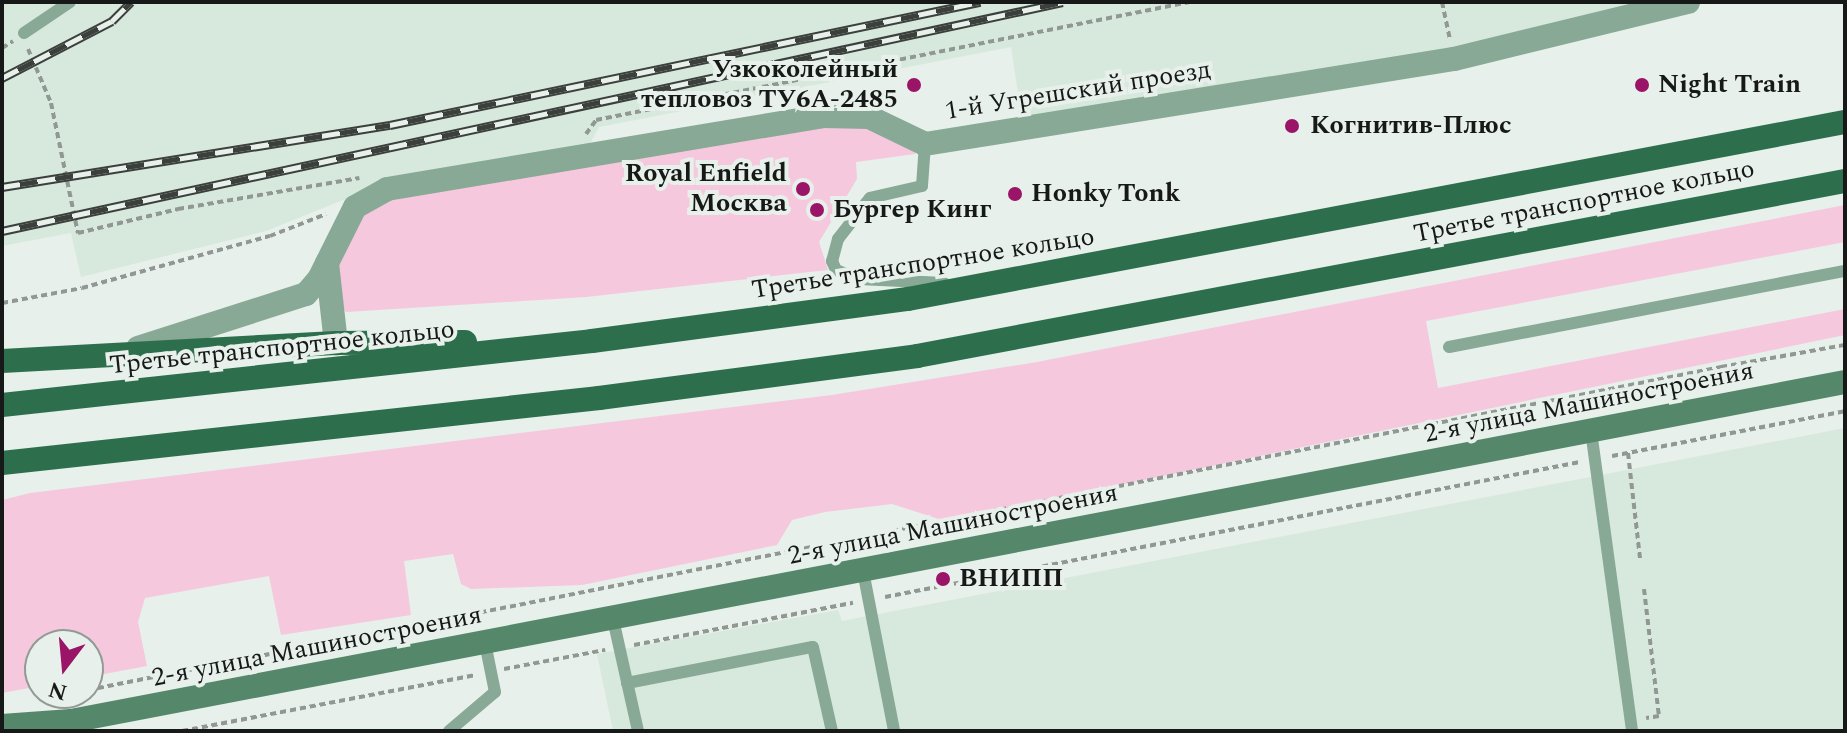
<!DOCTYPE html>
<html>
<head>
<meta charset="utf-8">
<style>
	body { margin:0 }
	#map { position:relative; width:1847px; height:733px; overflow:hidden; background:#e7f0ea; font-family:Spectral,serif }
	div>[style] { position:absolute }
	.built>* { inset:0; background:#d7e8dd }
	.green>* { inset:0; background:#f6c8dd }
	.path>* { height:4px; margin-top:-2px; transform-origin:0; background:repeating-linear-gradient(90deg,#919793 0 6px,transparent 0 10px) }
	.service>* { height:12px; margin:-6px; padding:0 6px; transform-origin:6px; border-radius:6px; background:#88a995 }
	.minor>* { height:24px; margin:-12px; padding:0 12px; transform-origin:12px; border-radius:12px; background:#88a995 }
	.secondary>* { height:24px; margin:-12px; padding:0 12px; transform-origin:12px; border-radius:12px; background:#55886a }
	.primary>* { height:24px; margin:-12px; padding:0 12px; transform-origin:12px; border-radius:12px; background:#2d6f4d }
	.rail>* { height:9px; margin-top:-4.5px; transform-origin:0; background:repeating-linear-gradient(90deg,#e7f0ea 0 18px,#3c403d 0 36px); box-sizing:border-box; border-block:2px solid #3c403d }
	.dots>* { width:22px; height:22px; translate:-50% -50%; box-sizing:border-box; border:4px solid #e7f0ea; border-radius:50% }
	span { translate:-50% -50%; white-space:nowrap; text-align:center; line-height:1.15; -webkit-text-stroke:8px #e7f0ea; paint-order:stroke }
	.poi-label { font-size:26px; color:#161917; font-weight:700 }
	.right { translate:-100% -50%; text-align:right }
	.left { translate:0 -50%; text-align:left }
	.street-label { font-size:26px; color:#161917 }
	.frame { position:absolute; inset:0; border:4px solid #161917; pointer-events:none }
	.north { position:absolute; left:24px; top:629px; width:80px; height:80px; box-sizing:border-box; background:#e7f0ea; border:2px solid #939a96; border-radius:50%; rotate:196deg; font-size:22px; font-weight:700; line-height:32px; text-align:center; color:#161917 }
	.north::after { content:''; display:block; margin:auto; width:28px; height:36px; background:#9a1467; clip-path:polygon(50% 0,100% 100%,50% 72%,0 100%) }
</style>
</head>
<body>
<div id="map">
	<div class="built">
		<div style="clip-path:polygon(2px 2px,1654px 2px,1457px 49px,1023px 126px,1011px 47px,599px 127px,588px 147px,383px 184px,266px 231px,81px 277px,71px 233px,2px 246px)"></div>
		<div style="clip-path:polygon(1845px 428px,1845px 731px,613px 731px,597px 654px,838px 610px,842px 621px)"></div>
	</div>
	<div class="green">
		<div style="clip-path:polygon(850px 120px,915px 144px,915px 154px,856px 162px,857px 179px,819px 242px,828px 270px,586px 297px,346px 312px,339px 302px,335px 286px,343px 241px,375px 202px)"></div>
		<div style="clip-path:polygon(1845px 205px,1845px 242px,1426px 321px,1438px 388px,1845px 309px,1845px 335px,945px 521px,892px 504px,825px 512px,792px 520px,777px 545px,582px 585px,471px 589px,461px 584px,453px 554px,404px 561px,411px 615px,281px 635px,269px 576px,145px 598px,138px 622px,147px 666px,88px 677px,88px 645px,40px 645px,40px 686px,2px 693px,2px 500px,30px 493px,832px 395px,1037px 362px)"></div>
	</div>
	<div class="path">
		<div style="left:1442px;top:2px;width:38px;rotate:78deg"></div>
		<div style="left:2px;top:48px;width:13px;rotate:-32deg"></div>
		<div style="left:28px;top:49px;width:59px;rotate:66.9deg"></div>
		<div style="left:51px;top:103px;width:133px;rotate:78.3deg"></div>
		<div style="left:78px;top:233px;width:103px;rotate:-13.5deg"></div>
		<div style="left:178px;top:209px;width:184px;rotate:-9.7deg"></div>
		<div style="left:586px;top:134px;width:17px;rotate:-54deg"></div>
		<div style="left:596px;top:120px;width:605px;rotate:-11.25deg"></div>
		<div style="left:2px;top:303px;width:81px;rotate:-10.6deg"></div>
		<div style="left:82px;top:288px;width:195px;rotate:-15.5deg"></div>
		<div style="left:270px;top:236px;width:60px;rotate:-21.4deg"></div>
		<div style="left:1726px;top:383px;width:17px;rotate:-107deg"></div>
		<div style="left:1721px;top:367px;width:126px;rotate:-10.1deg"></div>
		<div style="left:1628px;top:453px;width:106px;rotate:83.5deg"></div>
		<div style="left:1612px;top:456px;width:237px;rotate:-10.9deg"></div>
		<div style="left:1644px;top:589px;width:128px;rotate:83.3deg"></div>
		<div style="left:1659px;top:716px;width:13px;rotate:171deg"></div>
		<div style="left:885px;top:597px;width:708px;rotate:-10.99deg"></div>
		<div style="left:634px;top:645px;width:223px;rotate:-10.9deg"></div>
		<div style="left:504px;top:669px;width:103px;rotate:-10.7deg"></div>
		<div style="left:88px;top:690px;width:1665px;rotate:-11.19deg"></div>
		<div style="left:42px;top:698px;width:29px;rotate:-10deg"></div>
		<div style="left:182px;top:731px;width:299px;rotate:-10.8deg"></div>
	</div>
	<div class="service">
		<div style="left:24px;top:33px;width:55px;rotate:-34deg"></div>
		<div style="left:925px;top:144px;width:42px;rotate:94.1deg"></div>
		<div style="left:922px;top:186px;width:53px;rotate:167deg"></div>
		<div style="left:870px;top:198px;width:52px;rotate:128deg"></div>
		<div style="left:838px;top:239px;width:23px;rotate:105deg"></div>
		<div style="left:832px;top:261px;width:10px;rotate:66deg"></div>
		<div style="left:836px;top:270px;width:25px;rotate:21deg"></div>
		<div style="left:859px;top:279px;width:85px;rotate:2.7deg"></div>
		<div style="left:1449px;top:347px;width:403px;rotate:-10.9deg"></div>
		<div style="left:1591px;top:431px;width:303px;rotate:82.2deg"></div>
		<div style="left:863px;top:571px;width:163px;rotate:79deg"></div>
		<div style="left:613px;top:619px;width:115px;rotate:77.4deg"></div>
		<div style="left:627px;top:683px;width:189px;rotate:-11deg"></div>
		<div style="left:813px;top:647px;width:86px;rotate:77.3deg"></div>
		<div style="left:449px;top:731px;width:60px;rotate:-40.3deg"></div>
		<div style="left:495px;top:692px;width:50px;rotate:-101.5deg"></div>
	</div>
	<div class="minor">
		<div style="left:327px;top:263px;width:81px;rotate:83.6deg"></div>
		<div style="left:138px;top:348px;width:176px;rotate:-17.8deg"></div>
		<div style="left:306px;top:294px;width:20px;rotate:-49deg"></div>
		<div style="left:319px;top:279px;width:80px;rotate:-63.4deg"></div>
		<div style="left:355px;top:207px;width:37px;rotate:-29deg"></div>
		<div style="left:387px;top:189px;width:442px;rotate:-9.5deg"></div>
		<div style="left:823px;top:116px;width:46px;rotate:1.2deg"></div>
		<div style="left:869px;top:117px;width:62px;rotate:25.7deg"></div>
		<div style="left:925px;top:144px;width:536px;rotate:-9.13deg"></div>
		<div style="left:1454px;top:59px;width:241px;rotate:-13.7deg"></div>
	</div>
	<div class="secondary">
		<div style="left:2px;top:726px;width:69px;rotate:-4.1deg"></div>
		<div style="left:71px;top:721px;width:1806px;rotate:-10.82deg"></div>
	</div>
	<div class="primary">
		<div style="left:2px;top:361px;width:334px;rotate:-3.1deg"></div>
		<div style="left:336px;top:343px;width:129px;rotate:-0.4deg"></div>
		<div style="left:2px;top:405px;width:593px;rotate:-6.19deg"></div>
		<div style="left:592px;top:341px;width:319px;rotate:-7.6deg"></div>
		<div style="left:908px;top:299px;width:954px;rotate:-10.7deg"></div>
		<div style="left:2px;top:463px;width:601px;rotate:-6.21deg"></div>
		<div style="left:599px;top:398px;width:321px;rotate:-7.5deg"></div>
		<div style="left:917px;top:356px;width:944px;rotate:-10.68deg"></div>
	</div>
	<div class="rail">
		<div style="left:2px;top:78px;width:124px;rotate:-27.4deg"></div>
		<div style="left:112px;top:21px;width:27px;rotate:-45deg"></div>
		<div style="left:2px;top:187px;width:393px;rotate:-9.1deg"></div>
		<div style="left:390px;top:125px;width:603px;rotate:-11.78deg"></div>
		<div style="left:2px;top:231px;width:1085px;rotate:-12.18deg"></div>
	</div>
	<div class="dots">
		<div style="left:914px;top:85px;background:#9a1467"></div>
		<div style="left:1642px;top:85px;background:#9a1467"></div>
		<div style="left:1292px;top:126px;background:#9a1467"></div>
		<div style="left:803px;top:189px;background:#9a1467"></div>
		<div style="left:1015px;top:194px;background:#9a1467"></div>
		<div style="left:817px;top:210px;background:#9a1467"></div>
		<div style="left:943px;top:579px;background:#9a1467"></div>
	</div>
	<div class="poi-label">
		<span class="right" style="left:898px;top:85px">Узкоколейный<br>тепловоз ТУ6А-2485</span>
		<span class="left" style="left:1658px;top:85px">Night Train</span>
		<span class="left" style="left:1310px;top:126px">Когнитив-Плюс</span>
		<span class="right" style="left:787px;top:189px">Royal Enfield<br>Москва</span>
		<span class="left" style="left:1031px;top:194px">Honky Tonk</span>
		<span class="left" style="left:833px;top:210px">Бургер Кинг</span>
		<span class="left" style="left:959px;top:579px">ВНИПП</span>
	</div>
	<div class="street-label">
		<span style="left:1078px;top:91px;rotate:-9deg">1-й Угрешский проезд</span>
		<span style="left:1584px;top:202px;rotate:-11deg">Третье транспортное кольцо</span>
		<span style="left:923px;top:264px;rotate:-9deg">Третье транспортное кольцо</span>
		<span style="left:282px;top:348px;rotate:-6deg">Третье транспортное кольцо</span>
		<span style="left:1589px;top:403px;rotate:-11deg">2-я улица Машиностроения</span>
		<span style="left:953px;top:525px;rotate:-11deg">2-я улица Машиностроения</span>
		<span style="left:317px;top:647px;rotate:-11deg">2-я улица Машиностроения</span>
	</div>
	<div class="frame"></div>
	<div class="north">N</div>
</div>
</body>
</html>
